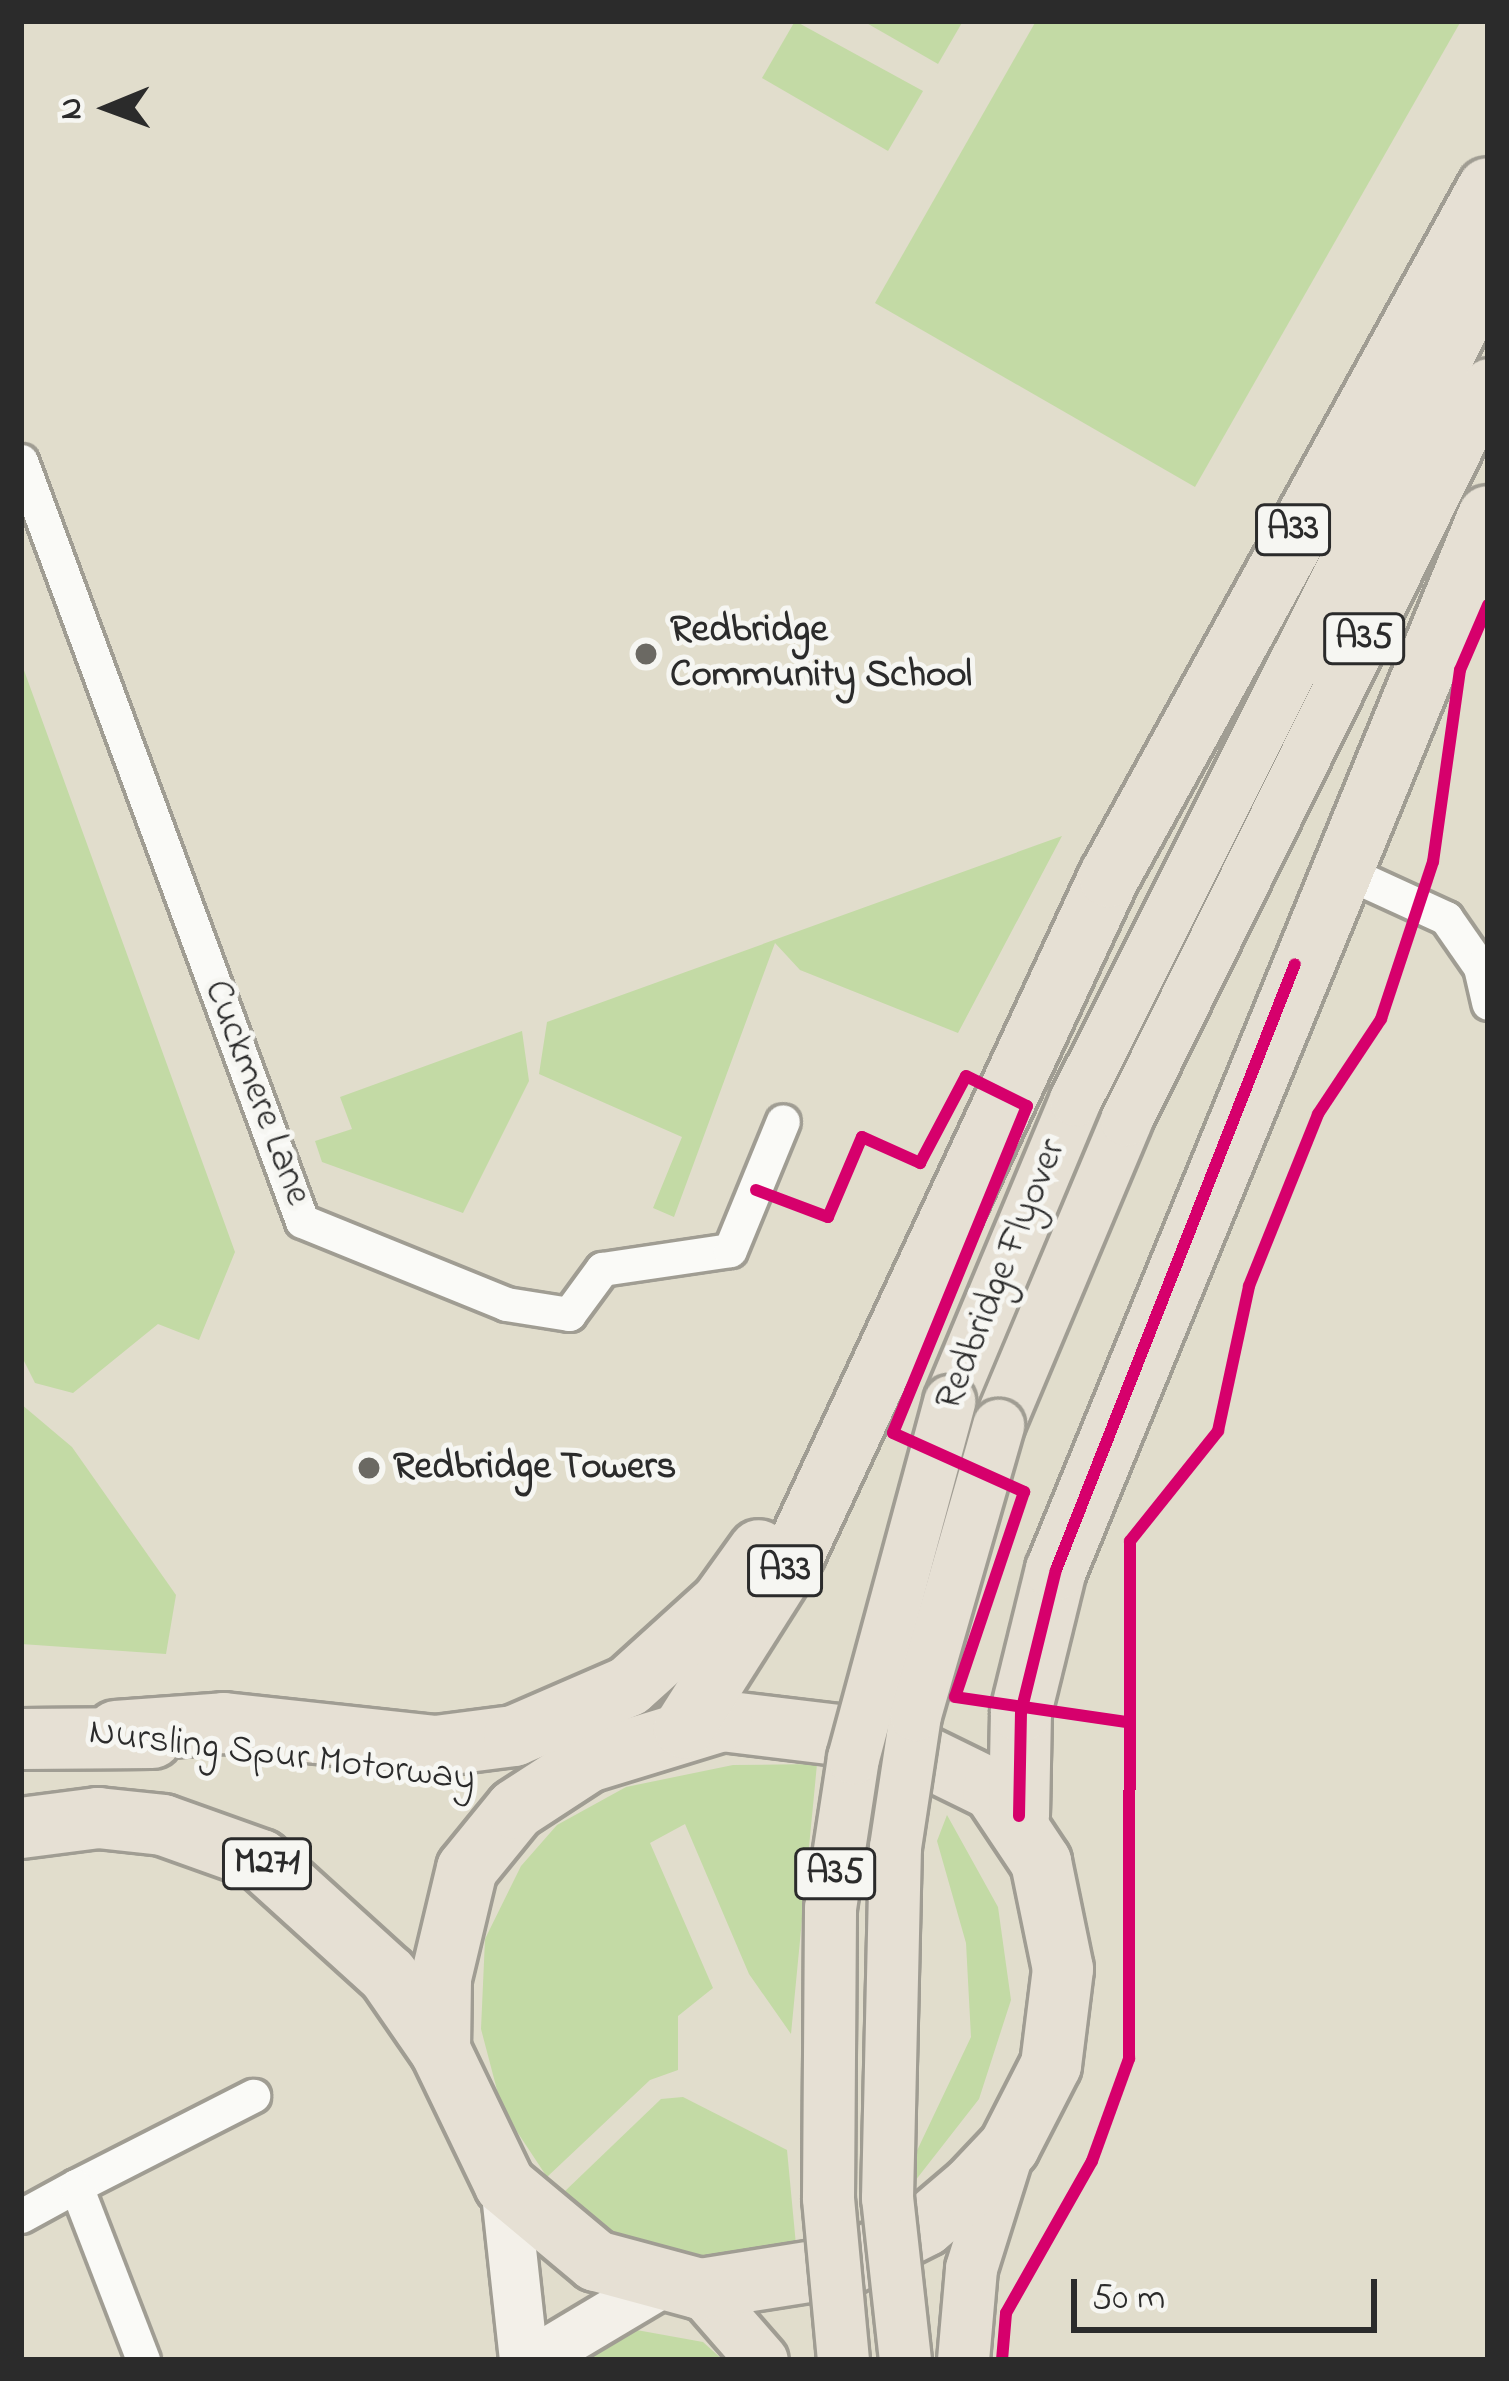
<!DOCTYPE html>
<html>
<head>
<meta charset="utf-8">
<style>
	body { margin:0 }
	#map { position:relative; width:1509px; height:2381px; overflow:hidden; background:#e1ddcc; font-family:"Indie Flower",sans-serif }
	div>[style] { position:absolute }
	.green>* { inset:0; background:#c3daa5 }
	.roads { filter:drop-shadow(3px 0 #a09d93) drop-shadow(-3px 0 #a09d93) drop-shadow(0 3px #a09d93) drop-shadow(0 -3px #a09d93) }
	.street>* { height:33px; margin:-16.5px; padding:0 16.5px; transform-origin:16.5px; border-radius:16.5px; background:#fafaf7 }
	.secondary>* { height:48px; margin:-24px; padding:0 24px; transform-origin:24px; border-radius:24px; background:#f3f0e9 }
	.primary>* { height:51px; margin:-25.5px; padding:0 25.5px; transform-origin:25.5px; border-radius:25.5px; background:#e6e0d4 }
	.highway>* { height:60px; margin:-30px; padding:0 30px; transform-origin:30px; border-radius:30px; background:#e6e0d4 }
	.bridges { filter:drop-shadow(3px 0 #a09d93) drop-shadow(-3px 0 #a09d93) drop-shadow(0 3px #a09d93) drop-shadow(0 -3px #a09d93) }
	.primary-bridge>* { height:51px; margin:-25.5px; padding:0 25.5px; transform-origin:25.5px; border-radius:25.5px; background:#e6e0d4 }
	.cycleway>* { height:12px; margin:-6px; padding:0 6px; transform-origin:6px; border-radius:6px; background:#d6006c }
	.dots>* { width:33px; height:33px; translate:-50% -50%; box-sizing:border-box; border:6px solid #f6f6f2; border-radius:50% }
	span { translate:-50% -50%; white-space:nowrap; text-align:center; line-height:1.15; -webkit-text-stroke:10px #f6f6f2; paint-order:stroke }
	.shield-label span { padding:3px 9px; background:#f6f6f2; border:3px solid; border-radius:9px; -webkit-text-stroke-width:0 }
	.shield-label { font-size:36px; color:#2b2b2b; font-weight:700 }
	.poi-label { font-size:39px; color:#2b2b2b; font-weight:700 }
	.left { translate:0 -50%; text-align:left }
	.street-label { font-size:39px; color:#2b2b2b }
	.frame { position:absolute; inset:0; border:24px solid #2b2b2b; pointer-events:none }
	.north { position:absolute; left:48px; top:48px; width:120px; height:120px; -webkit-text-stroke:9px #f6f6f2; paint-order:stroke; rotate:269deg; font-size:33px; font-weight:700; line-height:48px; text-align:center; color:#2b2b2b }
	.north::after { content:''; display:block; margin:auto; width:42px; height:54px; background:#2b2b2b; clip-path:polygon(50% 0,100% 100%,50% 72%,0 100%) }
	.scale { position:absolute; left:1071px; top:2279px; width:306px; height:54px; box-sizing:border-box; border:6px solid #2b2b2b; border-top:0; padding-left:15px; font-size:36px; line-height:42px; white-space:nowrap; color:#2b2b2b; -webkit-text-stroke:9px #f6f6f2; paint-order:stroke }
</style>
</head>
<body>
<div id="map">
	<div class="green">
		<div style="clip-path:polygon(795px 21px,923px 91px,888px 151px,762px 78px)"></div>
		<div style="clip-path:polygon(863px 21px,963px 21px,938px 64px)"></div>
		<div style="clip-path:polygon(1036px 21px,1461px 21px,1195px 487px,875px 303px)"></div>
		<div style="clip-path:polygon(21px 662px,235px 1252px,199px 1340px,158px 1324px,73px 1393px,35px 1383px,21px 1355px)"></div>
		<div style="clip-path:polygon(1062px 836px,958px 1033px,800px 970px,775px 943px,674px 1217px,653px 1208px,682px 1137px,539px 1074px,547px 1022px)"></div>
		<div style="clip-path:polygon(522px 1031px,529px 1081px,463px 1213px,322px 1162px,315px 1141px,352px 1129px,340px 1097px)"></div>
		<div style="clip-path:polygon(21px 1404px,72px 1447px,176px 1595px,166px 1654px,21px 1644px)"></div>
		<div style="clip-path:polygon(817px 1764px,791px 2034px,749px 1974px,685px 1824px,650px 1843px,713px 1988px,678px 2016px,678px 2070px,650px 2080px,547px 2177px,502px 2109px,481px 2029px,485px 1939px,521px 1866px,557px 1825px,626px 1787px,733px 1765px)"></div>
		<div style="clip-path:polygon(947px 1815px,998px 1907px,1011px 2000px,979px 2099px,915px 2181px,913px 2159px,971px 2037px,966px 1943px,937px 1841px)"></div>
		<div style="clip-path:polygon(683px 2097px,787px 2150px,796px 2245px,709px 2260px,664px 2253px,608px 2230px,563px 2193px,661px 2099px)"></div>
		<div style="clip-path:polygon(631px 2329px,703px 2342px,723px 2360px,569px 2360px)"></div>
	</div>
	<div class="roads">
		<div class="street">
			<div style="left:21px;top:461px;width:810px;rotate:69.71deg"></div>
			<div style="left:302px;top:1221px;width:220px;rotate:22.1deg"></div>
			<div style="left:506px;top:1304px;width:64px;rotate:9deg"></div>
			<div style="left:569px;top:1314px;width:56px;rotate:-53.7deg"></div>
			<div style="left:602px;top:1269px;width:129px;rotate:-8.4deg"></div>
			<div style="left:730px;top:1250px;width:139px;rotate:-67.7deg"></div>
			<div style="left:1337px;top:868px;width:120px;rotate:24.6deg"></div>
			<div style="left:1446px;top:918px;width:60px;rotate:55.2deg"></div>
			<div style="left:1480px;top:967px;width:37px;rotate:77deg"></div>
			<div style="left:76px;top:2186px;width:199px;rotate:-27deg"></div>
			<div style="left:21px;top:2216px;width:63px;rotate:-28.6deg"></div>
			<div style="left:76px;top:2186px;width:186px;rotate:68.9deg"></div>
		</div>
		<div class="secondary">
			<div style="left:505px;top:2185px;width:176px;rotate:83.8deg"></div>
			<div style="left:534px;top:2360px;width:147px;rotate:-30.8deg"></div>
		</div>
		<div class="primary">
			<div style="left:949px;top:1401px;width:326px;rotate:-67.3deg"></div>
			<div style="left:1075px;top:1100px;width:922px;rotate:-63.38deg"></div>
			<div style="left:998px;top:1425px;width:331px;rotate:-67.2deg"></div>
			<div style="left:1126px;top:1120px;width:820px;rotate:-63.81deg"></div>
			<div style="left:700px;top:2289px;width:94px;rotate:48.9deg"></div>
			<div style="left:963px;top:2360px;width:92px;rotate:-85deg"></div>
			<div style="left:971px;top:2268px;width:127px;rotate:-72.6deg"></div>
		</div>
		<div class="highway">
			<div style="left:722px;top:1721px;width:174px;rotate:6.9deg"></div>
			<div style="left:895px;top:1742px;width:109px;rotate:26.1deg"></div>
			<div style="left:993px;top:1790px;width:87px;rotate:56.3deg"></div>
			<div style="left:1041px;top:1862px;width:109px;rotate:78.4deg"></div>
			<div style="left:1063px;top:1969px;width:97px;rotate:97.1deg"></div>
			<div style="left:1051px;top:2065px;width:92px;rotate:117.1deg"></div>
			<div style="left:1009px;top:2147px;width:55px;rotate:133.5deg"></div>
			<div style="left:971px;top:2187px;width:60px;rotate:139.7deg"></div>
			<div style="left:925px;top:2226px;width:89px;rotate:153.1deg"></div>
			<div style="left:846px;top:2266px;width:148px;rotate:171deg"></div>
			<div style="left:700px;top:2289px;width:108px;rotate:-164.9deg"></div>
			<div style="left:596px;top:2261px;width:119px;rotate:-140.1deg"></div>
			<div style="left:505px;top:2185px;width:150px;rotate:-115.7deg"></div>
			<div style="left:440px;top:2050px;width:72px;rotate:-89.2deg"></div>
			<div style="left:441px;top:1978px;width:112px;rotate:-76.6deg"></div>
			<div style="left:467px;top:1869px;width:77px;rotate:-50.8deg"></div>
			<div style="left:516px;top:1809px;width:86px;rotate:-33.1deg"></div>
			<div style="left:588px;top:1762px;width:140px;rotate:-17deg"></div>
			<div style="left:684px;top:1728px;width:207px;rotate:-57.6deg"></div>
			<div style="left:795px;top:1553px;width:745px;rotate:-65.09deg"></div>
			<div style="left:1109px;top:877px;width:786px;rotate:-61.19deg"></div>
			<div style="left:116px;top:1731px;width:108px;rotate:-4.2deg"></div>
			<div style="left:224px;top:1723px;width:213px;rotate:6.2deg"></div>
			<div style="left:436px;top:1746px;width:79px;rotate:-7.3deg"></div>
			<div style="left:514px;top:1736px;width:125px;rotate:-23.5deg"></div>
			<div style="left:629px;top:1686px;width:124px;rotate:-42.1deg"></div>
			<div style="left:721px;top:1603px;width:65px;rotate:-54.4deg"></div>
			<div style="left:21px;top:1739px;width:131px;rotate:-0.4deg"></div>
			<div style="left:1019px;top:1816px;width:104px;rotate:-88.9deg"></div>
			<div style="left:1021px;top:1712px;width:146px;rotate:-76.2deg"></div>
			<div style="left:1056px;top:1570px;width:1139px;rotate:-67.71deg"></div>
			<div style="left:21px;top:1828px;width:78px;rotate:-7.4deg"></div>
			<div style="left:98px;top:1818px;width:65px;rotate:6.1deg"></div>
			<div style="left:163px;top:1825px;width:104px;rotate:19.7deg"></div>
			<div style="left:261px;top:1860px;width:171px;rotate:42.2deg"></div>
			<div style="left:388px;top:1975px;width:91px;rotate:55.3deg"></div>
		</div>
	</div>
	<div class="bridges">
		<div class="primary-bridge">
			<div style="left:843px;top:2360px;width:163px;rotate:-95.3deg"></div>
			<div style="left:828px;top:2198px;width:290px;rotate:-89.6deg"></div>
			<div style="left:830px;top:1908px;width:152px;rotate:-81.3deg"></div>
			<div style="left:853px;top:1758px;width:370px;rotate:-74.9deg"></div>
			<div style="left:905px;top:2360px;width:163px;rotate:-96.3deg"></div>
			<div style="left:887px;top:2198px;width:351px;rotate:-88.7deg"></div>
			<div style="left:895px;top:1847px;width:134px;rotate:-81.4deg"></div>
			<div style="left:915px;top:1715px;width:302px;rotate:-74deg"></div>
		</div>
	</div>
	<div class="cycleway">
		<div style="left:756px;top:1190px;width:77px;rotate:20.6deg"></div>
		<div style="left:828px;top:1217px;width:87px;rotate:-67deg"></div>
		<div style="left:862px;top:1137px;width:64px;rotate:24.1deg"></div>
		<div style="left:920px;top:1163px;width:98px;rotate:-62.1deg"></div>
		<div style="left:966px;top:1076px;width:68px;rotate:26.2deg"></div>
		<div style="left:1027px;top:1106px;width:353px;rotate:112.3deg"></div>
		<div style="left:893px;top:1433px;width:144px;rotate:24.2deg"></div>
		<div style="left:1024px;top:1492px;width:216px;rotate:108.6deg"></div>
		<div style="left:955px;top:1697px;width:174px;rotate:8.3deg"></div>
		<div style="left:1019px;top:1816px;width:104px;rotate:-88.9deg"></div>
		<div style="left:1021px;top:1712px;width:146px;rotate:-76.2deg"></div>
		<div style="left:1056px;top:1570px;width:651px;rotate:-68.48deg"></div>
		<div style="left:1002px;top:2360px;width:47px;rotate:-85.1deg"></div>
		<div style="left:1006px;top:2313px;width:175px;rotate:-60.5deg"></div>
		<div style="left:1092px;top:2161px;width:109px;rotate:-70.1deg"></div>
		<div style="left:1129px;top:2059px;width:518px;rotate:-89.89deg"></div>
		<div style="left:1130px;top:1541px;width:141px;rotate:-51.3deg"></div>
		<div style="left:1218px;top:1431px;width:148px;rotate:-77.9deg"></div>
		<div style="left:1249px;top:1286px;width:185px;rotate:-68.1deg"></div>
		<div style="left:1318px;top:1114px;width:114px;rotate:-56.4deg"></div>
		<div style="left:1381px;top:1019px;width:165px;rotate:-71.7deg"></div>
		<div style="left:1433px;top:862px;width:194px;rotate:-82deg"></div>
		<div style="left:1460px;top:670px;width:71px;rotate:-66.7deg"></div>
	</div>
	<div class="dots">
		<div style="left:646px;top:654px;background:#6b6963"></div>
		<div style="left:369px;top:1468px;background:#6b6963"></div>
	</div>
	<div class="shield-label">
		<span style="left:1293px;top:530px">A33</span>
		<span style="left:1364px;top:639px">A35</span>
		<span style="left:785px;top:1571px">A33</span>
		<span style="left:267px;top:1864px">M271</span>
		<span style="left:835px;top:1874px">A35</span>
	</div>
	<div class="poi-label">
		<span class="left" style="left:670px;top:654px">Redbridge<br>Community School</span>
		<span class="left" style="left:393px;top:1468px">Redbridge Towers</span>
	</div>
	<div class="street-label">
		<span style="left:256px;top:1093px;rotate:69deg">Cuckmere Lane</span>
		<span style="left:1002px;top:1275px;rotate:-68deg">Redbridge Flyover</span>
		<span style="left:282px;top:1757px;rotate:7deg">Nursling Spur Motorway</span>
	</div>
	<div class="frame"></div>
	<div class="north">N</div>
	<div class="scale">50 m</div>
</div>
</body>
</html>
